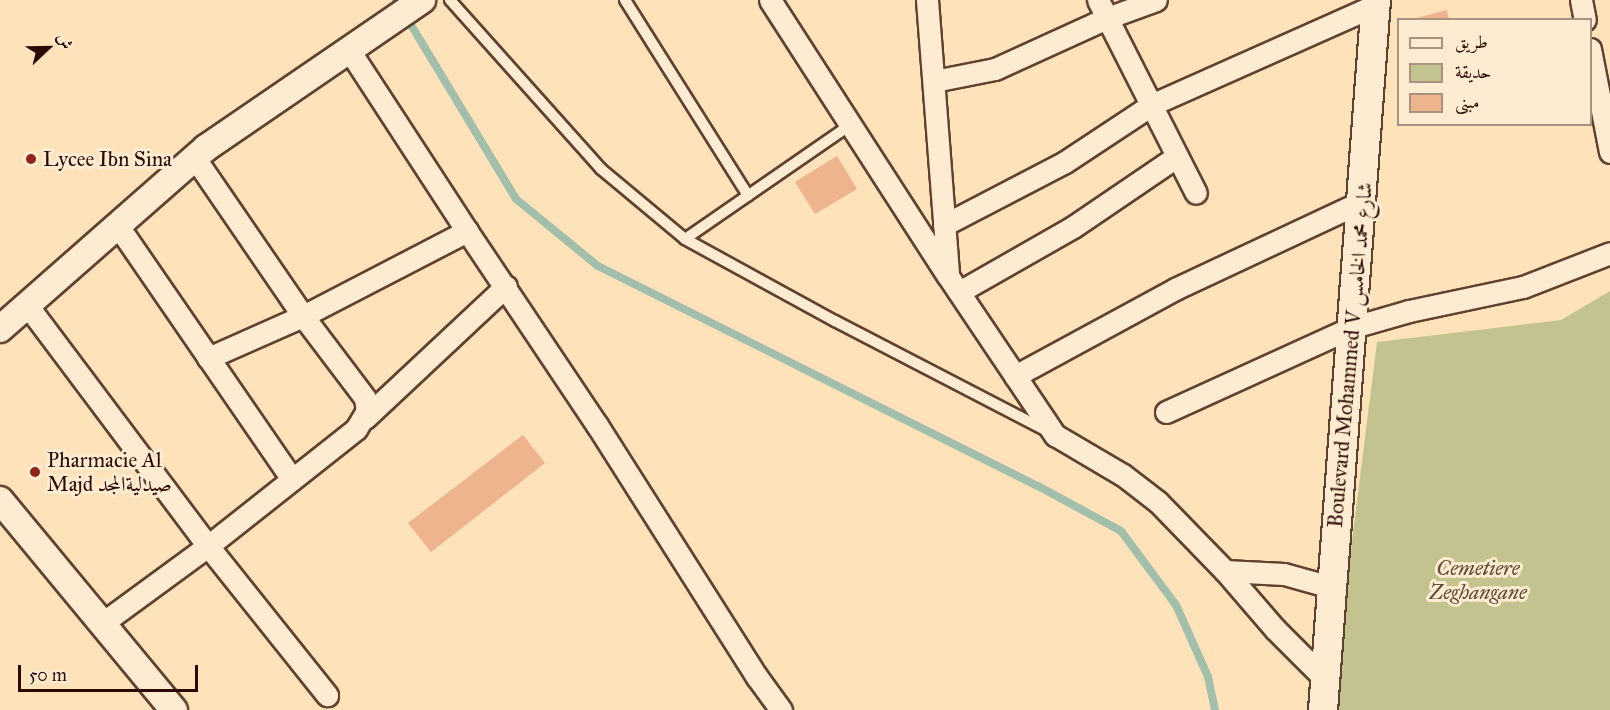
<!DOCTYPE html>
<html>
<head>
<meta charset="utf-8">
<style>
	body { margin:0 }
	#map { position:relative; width:1610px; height:710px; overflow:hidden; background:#fee2ba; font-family:"IM FELL Great Primer",Amiri,serif }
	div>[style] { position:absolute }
	.green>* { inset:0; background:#c2c38f }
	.stream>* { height:8px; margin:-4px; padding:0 4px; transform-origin:4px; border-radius:4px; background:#a1bfaa }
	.building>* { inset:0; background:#edb48d }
	.roads { filter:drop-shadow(2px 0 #60402f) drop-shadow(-2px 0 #60402f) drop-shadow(0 2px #60402f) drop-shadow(0 -2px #60402f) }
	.service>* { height:10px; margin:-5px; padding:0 5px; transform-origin:5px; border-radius:5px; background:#feecd2 }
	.minor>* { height:21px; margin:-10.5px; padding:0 10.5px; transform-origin:10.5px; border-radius:10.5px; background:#feecd2 }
	.tertiary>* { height:26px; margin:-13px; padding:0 13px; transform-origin:13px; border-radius:13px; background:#feecd2 }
	.secondary>* { height:28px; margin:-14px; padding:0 14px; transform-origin:14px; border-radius:14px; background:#feecd2 }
	.dots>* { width:16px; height:16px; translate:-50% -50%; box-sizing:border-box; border:3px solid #feecd2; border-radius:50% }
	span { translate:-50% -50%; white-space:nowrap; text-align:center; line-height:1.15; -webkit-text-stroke:6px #feecd2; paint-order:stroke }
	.poi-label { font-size:21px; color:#2c0a01 }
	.left { translate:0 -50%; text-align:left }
	.street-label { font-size:21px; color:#2c0a01 }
	.park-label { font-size:21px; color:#604b33; font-style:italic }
	.legend { position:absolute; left:1397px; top:18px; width:195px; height:108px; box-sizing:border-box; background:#feecd2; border:2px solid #aa927e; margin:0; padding:8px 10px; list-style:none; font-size:18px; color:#2c0a01 }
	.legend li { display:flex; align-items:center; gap:12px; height:30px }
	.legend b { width:30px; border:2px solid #aa927e }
	.north { position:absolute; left:18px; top:18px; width:60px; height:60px; -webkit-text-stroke:4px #feecd2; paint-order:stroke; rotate:68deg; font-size:16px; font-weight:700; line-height:24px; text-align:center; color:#2c0a01 }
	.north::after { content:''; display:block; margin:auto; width:21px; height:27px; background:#2c0a01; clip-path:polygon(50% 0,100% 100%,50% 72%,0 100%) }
	.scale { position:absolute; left:18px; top:665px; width:180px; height:27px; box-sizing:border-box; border:3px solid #2c0a01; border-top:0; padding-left:8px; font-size:18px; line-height:21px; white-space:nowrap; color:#2c0a01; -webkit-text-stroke:4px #feecd2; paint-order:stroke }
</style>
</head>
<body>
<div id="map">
	<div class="green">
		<div style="clip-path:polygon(1610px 291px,1610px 710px,1335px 710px,1347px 581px,1377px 342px,1561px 320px)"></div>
	</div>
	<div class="stream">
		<div style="left:396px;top:0;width:232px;rotate:58.9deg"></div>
		<div style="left:516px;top:199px;width:106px;rotate:39.3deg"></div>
		<div style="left:598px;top:266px;width:492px;rotate:26.6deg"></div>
		<div style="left:1038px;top:486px;width:94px;rotate:28.5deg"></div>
		<div style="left:1121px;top:531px;width:92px;rotate:53.4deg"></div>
		<div style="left:1176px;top:605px;width:79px;rotate:66deg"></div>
		<div style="left:1208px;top:677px;width:34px;rotate:78deg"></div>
	</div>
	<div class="building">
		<div style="clip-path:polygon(1447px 10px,1449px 20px,1413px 20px,1413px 19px)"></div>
		<div style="clip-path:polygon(837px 156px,857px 189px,815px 214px,795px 182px)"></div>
		<div style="clip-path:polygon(523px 435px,545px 463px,431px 552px,408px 523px)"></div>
	</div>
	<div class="roads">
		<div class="service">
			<div style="left:450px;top:0;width:227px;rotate:48.2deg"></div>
			<div style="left:601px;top:169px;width:109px;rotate:39.8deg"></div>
			<div style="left:685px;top:239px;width:171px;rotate:28.7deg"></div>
			<div style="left:835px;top:321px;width:239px;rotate:27.4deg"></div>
			<div style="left:625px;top:0;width:231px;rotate:57.8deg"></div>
			<div style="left:685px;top:239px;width:203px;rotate:-34.6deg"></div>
		</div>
		<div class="minor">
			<div style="left:770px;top:0;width:328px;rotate:57.2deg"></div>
			<div style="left:948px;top:276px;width:192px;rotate:56.1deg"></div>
			<div style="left:1055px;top:435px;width:79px;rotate:30.5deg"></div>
			<div style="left:1123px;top:475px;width:44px;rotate:37.6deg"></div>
			<div style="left:1158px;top:502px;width:96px;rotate:45.8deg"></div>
			<div style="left:1225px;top:571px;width:77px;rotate:49.2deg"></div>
			<div style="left:1275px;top:629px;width:69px;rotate:45deg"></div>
			<div style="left:927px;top:0;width:274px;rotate:85.6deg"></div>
			<div style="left:1098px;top:0;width:216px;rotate:63.1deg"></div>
			<div style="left:1581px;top:0;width:20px;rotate:79deg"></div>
			<div style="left:1590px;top:49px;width:105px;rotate:79deg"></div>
			<div style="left:349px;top:50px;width:216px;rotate:56.9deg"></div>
			<div style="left:467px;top:231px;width:234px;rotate:56.2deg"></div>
			<div style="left:597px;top:425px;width:299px;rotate:57.6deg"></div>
			<div style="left:757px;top:677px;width:41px;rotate:54deg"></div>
			<div style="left:934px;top:81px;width:62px;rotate:-11.1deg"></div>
			<div style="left:995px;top:69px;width:123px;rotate:-24.5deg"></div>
			<div style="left:1107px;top:18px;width:52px;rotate:-20.2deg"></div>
			<div style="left:944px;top:225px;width:136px;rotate:-27.5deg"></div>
			<div style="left:1065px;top:162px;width:103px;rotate:-33.5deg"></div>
			<div style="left:1151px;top:105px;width:246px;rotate:-24deg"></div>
			<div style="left:118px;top:226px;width:307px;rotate:55.5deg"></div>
			<div style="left:959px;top:292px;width:131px;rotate:-29.7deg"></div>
			<div style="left:1073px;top:227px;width:125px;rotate:-34.2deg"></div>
			<div style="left:27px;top:305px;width:301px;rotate:53.1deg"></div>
			<div style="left:208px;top:546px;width:191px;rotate:51.4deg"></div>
			<div style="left:208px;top:358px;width:104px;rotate:-23.9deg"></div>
			<div style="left:303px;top:316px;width:185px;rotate:-27.4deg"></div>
			<div style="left:1015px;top:376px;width:182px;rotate:-28.5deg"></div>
			<div style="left:1175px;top:289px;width:208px;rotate:-25.1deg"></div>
			<div style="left:1166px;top:412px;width:202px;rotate:-24.5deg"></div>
			<div style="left:1350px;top:328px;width:61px;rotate:-16.1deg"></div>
			<div style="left:1409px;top:311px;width:116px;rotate:-11.9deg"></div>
			<div style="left:1523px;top:287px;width:93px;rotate:-21.3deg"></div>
			<div style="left:365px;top:418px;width:193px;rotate:-43.1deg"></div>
			<div style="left:1225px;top:571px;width:59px;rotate:2.9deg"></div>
			<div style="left:1284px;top:574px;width:49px;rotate:15.5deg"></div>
			<div style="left:104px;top:622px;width:129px;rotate:-36.2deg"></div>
			<div style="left:208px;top:546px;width:189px;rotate:-38.3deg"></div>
			<div style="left:356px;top:429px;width:21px;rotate:-59deg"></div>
			<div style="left:367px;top:411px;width:13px;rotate:-99deg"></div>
			<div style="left:365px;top:398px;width:103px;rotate:-127.1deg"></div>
			<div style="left:303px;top:316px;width:191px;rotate:-124.4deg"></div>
		</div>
		<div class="tertiary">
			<div style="left:0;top:329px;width:274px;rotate:-41.3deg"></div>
			<div style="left:206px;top:148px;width:262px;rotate:-34.4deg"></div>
			<div style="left:0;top:500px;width:273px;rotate:50.4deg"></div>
		</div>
		<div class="secondary">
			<div style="left:1323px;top:710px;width:712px;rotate:-85.73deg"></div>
		</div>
	</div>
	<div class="dots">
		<div style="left:31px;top:159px;background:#8f2418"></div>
		<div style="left:35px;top:472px;background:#8f2418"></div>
	</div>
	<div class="poi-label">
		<span class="left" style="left:43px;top:159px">Lycee Ibn Sina</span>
		<span class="left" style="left:47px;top:472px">Pharmacie Al<br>Majd صيدليةالمجد</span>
	</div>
	<div class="street-label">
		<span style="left:1350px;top:355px;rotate:-85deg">Boulevard Mohammed V شارع محمد الخامس</span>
	</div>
	<div class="park-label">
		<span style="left:1478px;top:580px">Cemetiere<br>Zeghangane</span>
	</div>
	<ul class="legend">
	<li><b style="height:8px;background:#feecd2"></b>طريق</li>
	<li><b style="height:16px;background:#c2c38f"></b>حديقة</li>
	<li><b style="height:16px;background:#edb48d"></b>مبنى</li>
	</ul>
	<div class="north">ش</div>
	<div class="scale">50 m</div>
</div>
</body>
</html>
